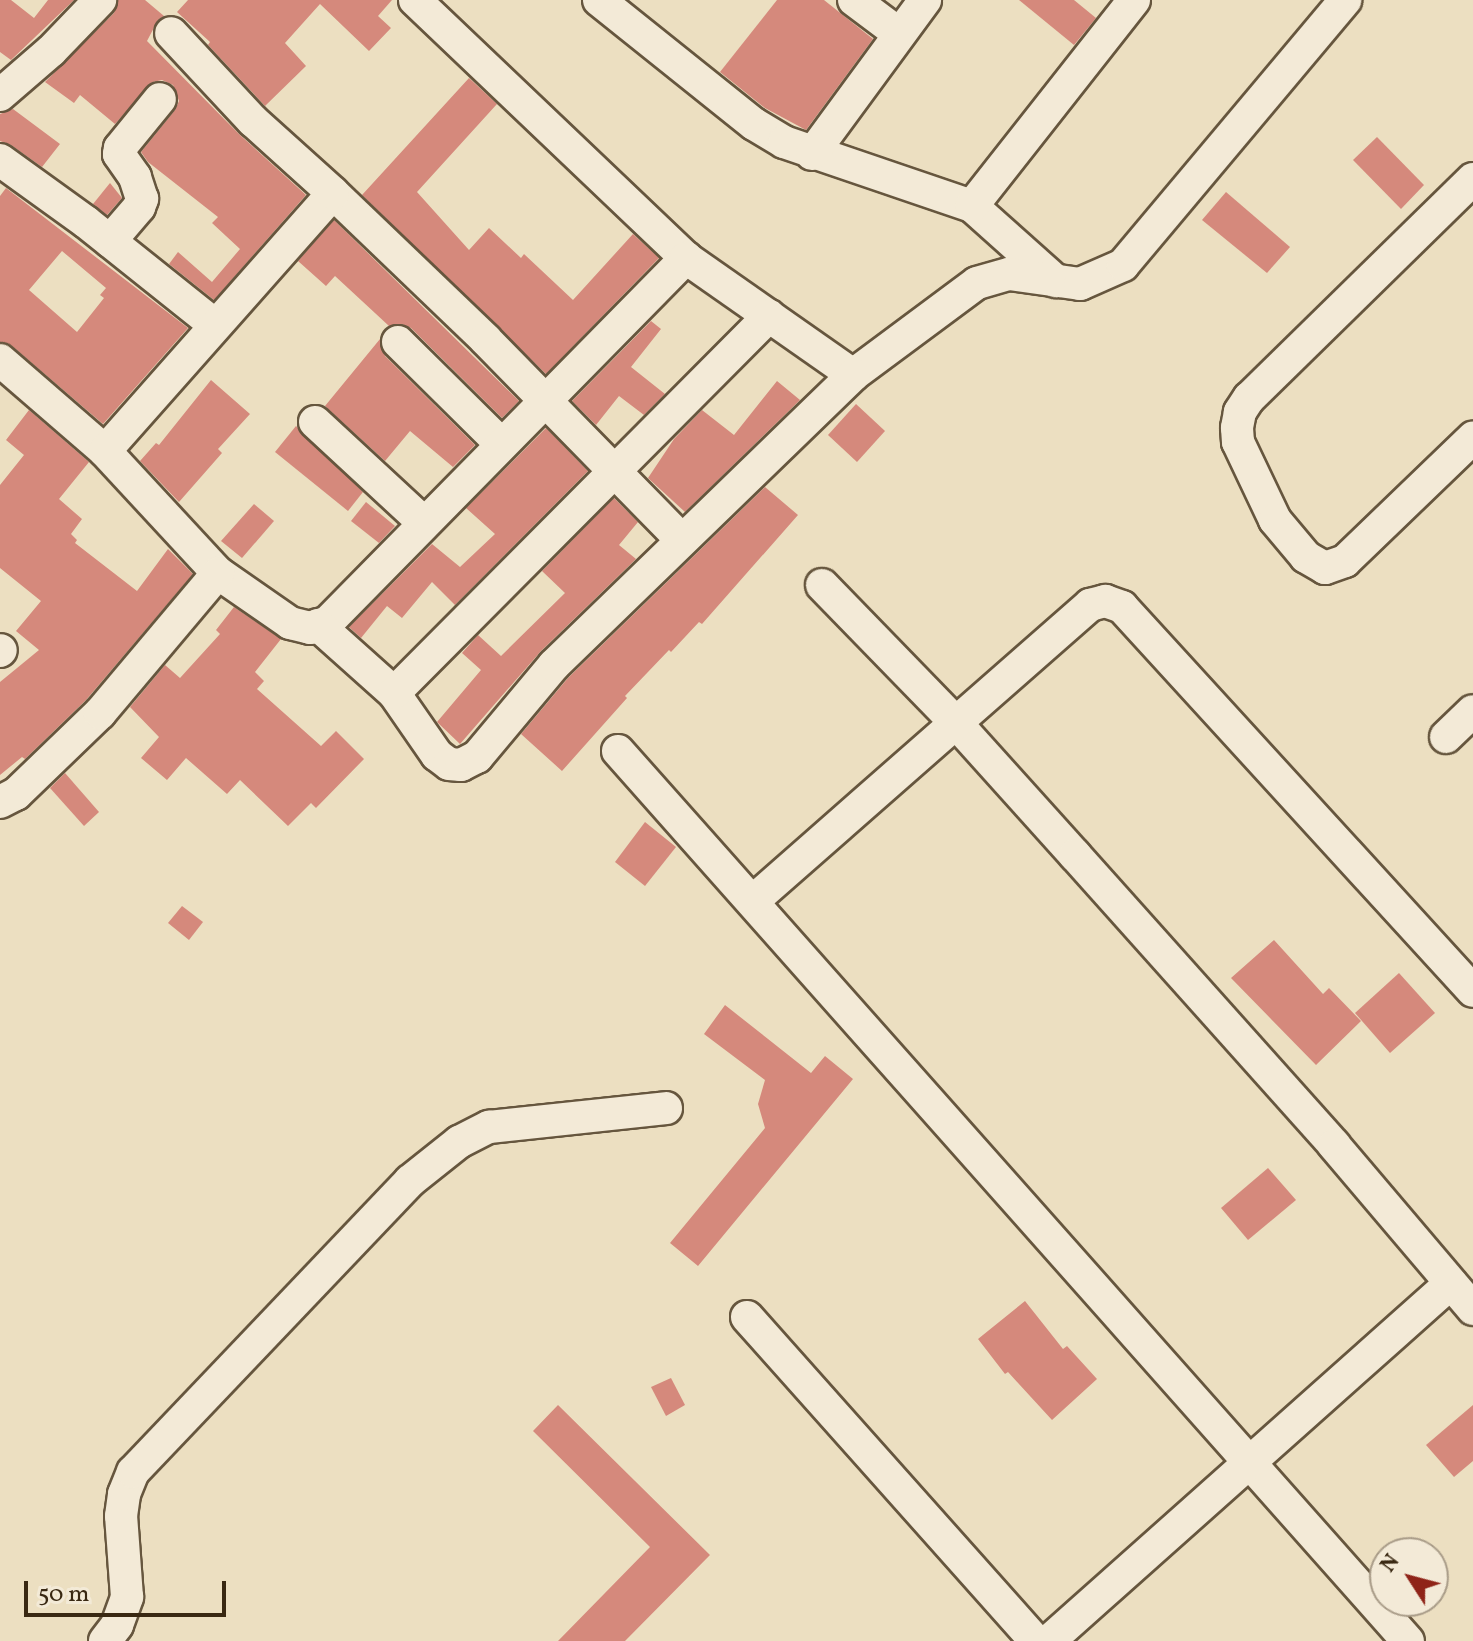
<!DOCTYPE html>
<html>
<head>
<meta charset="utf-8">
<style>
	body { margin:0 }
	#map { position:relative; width:1473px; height:1641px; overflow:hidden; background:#ecdfc1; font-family:Vollkorn,serif }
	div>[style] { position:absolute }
	.building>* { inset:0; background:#d5897c }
	.roads { filter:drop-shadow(2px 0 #66563e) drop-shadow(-2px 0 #66563e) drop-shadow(0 2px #66563e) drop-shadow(0 -2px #66563e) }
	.minor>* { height:32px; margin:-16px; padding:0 16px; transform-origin:16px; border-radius:16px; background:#f3ead7 }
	span { translate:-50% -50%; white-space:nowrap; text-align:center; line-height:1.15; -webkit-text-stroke:8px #f3ead7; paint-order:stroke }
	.north { position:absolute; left:1369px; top:1537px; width:80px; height:80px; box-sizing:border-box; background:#f3ead7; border:2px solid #a99c88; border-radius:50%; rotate:306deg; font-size:22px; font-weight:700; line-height:32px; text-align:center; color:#392812 }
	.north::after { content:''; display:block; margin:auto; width:28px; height:36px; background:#8f2418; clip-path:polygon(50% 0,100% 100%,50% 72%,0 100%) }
	.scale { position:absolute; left:24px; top:1581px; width:202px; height:36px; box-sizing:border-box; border:4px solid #392812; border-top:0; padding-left:10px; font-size:24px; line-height:28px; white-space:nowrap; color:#392812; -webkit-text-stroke:6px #f3ead7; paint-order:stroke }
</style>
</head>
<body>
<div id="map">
	<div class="building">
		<div style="clip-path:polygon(0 0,11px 0,34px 18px,48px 0,74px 0,11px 60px,0 52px)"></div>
		<div style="clip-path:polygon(118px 0,145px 0,164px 16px,158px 20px,147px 41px,240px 135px,306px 195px,214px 300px,169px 264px,178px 252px,212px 282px,240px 249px,212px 223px,218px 217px,148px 162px,141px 152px,175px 110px,179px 101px,173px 85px,162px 80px,153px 82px,115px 124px,80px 95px,74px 103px,45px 82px,114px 13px)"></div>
		<div style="clip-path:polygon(188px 0,392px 0,378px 16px,391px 28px,369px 51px,320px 4px,285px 43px,306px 66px,265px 106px,208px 45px,210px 42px,177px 12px)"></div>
		<div style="clip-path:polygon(777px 0,824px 0,873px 39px,806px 130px,765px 108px,720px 72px)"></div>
		<div style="clip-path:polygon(1019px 0,1074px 0,1096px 18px,1074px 45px)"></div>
		<div style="clip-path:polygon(469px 78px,497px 104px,417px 192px,469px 250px,489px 228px,521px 258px,524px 254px,573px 300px,633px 234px,659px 258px,546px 374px,362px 195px)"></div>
		<div style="clip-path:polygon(13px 109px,60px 144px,42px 167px,11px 145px,0 141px,0 114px)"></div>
		<div style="clip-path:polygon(1377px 137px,1424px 185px,1401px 209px,1353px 160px)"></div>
		<div style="clip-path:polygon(110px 183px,122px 198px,107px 215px,93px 204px)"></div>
		<div style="clip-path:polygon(evenodd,6px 188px,188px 328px,103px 424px,12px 346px,0 342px,0 196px,6px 188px,62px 251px,106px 288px,100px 295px,104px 298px,77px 332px,29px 290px,62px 251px)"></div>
		<div style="clip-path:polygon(1226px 192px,1290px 247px,1267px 273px,1202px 220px)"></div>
		<div style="clip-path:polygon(334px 220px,519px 401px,502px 418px,411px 328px,402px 324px,389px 326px,335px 276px,326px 286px,298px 261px)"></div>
		<div style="clip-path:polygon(651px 321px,661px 329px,631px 367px,665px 394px,644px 415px,619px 396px,596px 425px,572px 401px)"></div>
		<div style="clip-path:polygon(380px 339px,385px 356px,475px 445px,453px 467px,410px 431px,385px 461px,325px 406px)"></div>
		<div style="clip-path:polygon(211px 380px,250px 414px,218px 449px,222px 453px,179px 502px,140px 461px,156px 443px,159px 445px)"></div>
		<div style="clip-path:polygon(777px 381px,800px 400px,685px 512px,648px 478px,674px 439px,702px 410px,734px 435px)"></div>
		<div style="clip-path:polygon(856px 404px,885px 431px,857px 462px,828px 435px)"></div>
		<div style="clip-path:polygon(29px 410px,89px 462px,59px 499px,82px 519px,71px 534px,77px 540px,75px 543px,137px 591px,168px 549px,193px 574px,86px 700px,25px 759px,22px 757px,0 775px,0 682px,39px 650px,16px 631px,41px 601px,0 568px,0 485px,24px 455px,6px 440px)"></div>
		<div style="clip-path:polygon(296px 426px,363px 492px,348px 511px,275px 452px)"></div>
		<div style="clip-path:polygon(546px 428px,588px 471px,455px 605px,432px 582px,402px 618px,387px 606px,361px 638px,349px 627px,432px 544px,460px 567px,495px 534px,466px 508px)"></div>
		<div style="clip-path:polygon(765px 487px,798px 515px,702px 624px,699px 622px,671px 652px,669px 650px,625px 696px,627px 698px,562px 771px,521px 734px,568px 678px)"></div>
		<div style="clip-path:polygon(614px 498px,638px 522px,619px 545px,636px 559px,541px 651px,460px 744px,437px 722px,481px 670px,462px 653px,478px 635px,501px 656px,565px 593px,542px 571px)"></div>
		<div style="clip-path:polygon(366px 502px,395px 526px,379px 543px,351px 521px)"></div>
		<div style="clip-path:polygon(254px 504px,274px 521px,242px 558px,221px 541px)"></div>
		<div style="clip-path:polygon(234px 607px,281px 639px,255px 672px,264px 681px,257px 689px,321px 746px,336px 731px,364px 759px,316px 808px,311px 803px,288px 826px,240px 780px,227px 794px,186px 758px,167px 780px,141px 758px,159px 737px,130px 707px,165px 665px,180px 678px,220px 634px,216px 630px)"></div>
		<div style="clip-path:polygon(65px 773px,99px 812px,84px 826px,50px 788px)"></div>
		<div style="clip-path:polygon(645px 822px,676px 847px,645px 886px,615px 862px)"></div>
		<div style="clip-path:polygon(182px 906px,203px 922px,189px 940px,168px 923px)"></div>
		<div style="clip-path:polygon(1274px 940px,1323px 994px,1329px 988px,1361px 1021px,1316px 1065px,1231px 978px)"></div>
		<div style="clip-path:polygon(1399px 973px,1435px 1013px,1390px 1053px,1355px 1013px)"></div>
		<div style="clip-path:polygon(725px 1005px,811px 1073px,825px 1056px,853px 1079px,698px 1266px,670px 1243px,765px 1128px,758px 1104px,765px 1080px,704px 1034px)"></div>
		<div style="clip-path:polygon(1268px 1168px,1296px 1200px,1248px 1240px,1221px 1208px)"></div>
		<div style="clip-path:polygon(1025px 1301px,1063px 1349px,1067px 1346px,1097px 1379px,1052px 1420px,1008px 1372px,1005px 1374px,978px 1339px)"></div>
		<div style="clip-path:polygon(671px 1378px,685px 1405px,666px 1416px,651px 1387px)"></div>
		<div style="clip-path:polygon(558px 1405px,710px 1555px,625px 1641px,558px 1641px,650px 1547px,533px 1431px)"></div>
		<div style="clip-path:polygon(1473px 1405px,1473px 1461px,1454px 1477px,1426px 1445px)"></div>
	</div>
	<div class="roads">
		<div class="minor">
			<div style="left:415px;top:0;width:374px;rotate:43.6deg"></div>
			<div style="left:599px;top:0;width:198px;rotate:38.7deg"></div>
			<div style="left:754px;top:124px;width:35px;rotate:31deg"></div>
			<div style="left:784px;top:142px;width:199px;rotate:18.8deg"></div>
			<div style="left:972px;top:206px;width:113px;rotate:41.8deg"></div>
			<div style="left:854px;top:0;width:55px;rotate:36.9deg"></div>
			<div style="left:0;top:95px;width:67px;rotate:-40.8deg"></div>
			<div style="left:51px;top:51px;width:71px;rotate:-46.1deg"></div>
			<div style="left:812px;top:154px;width:191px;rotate:-53.7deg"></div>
			<div style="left:0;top:160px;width:106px;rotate:35.8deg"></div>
			<div style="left:86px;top:222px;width:165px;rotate:38.6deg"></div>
			<div style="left:1473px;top:179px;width:313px;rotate:135.6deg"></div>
			<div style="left:1249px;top:398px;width:17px;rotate:123deg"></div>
			<div style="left:1240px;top:412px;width:16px;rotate:101deg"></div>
			<div style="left:1237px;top:428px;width:14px;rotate:86deg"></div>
			<div style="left:1238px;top:442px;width:86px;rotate:64.6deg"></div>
			<div style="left:1275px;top:520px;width:48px;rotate:50deg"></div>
			<div style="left:1306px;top:557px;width:22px;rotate:30deg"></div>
			<div style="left:1325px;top:568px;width:21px;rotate:-19deg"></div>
			<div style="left:1345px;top:561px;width:178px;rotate:-43.9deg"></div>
			<div style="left:333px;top:193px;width:211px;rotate:43.8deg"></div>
			<div style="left:485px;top:339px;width:281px;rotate:45.6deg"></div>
			<div style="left:972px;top:206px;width:262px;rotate:-51.8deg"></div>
			<div style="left:110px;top:241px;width:45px;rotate:-49.5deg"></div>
			<div style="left:139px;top:207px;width:9px;rotate:-69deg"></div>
			<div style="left:142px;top:199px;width:23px;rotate:-108deg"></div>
			<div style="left:135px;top:177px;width:28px;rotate:-125deg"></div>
			<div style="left:119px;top:154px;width:6px;rotate:-81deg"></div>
			<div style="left:120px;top:148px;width:63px;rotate:-50.8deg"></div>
			<div style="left:398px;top:342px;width:145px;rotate:44.7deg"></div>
			<div style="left:0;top:360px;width:139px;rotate:40.9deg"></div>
			<div style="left:105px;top:451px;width:166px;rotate:47.2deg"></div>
			<div style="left:218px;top:573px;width:88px;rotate:34.8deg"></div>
			<div style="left:290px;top:623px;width:21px;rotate:14deg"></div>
			<div style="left:310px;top:628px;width:19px;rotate:-18deg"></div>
			<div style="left:328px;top:622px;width:511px;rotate:-45.48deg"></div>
			<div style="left:686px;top:258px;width:204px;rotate:35deg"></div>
			<div style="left:853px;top:375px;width:154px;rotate:-36.6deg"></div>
			<div style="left:977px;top:283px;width:33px;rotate:-16deg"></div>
			<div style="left:1009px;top:274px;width:72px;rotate:8deg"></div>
			<div style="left:1080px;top:284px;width:47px;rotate:-23.8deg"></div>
			<div style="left:1123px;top:265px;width:346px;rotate:-50deg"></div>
			<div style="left:315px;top:422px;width:149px;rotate:42.8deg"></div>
			<div style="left:105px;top:451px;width:344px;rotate:-48.5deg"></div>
			<div style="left:333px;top:193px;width:108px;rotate:-138deg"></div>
			<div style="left:253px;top:121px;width:120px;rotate:-133deg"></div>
			<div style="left:822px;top:585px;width:194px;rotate:45.8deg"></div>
			<div style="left:957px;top:724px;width:176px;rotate:48deg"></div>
			<div style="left:1075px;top:855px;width:389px;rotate:48.2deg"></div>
			<div style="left:1334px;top:1145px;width:215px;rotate:49.7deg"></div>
			<div style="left:318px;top:625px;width:102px;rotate:41.8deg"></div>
			<div style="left:394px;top:693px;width:75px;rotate:55.3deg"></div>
			<div style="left:437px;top:755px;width:15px;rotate:37deg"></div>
			<div style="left:449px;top:764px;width:12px;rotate:5deg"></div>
			<div style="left:461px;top:765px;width:18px;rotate:-27deg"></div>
			<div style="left:477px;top:757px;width:120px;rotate:-50.1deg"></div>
			<div style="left:554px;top:665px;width:417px;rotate:-44.1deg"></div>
			<div style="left:0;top:651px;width:1px;rotate:-45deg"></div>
			<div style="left:394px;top:693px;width:532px;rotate:-45.15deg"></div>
			<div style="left:1446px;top:737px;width:37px;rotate:-44deg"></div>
			<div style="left:618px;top:751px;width:1190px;rotate:48.41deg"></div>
			<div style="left:0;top:802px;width:18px;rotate:-27deg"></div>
			<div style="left:16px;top:794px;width:117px;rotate:-44deg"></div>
			<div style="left:100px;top:713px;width:183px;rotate:-49.9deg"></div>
			<div style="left:753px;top:901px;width:449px;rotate:-41.3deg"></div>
			<div style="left:1090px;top:605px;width:16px;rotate:-15deg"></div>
			<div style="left:1105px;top:601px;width:18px;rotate:19deg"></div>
			<div style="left:1122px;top:607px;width:520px;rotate:47.57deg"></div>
			<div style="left:747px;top:1317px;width:434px;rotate:48.3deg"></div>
			<div style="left:105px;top:1641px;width:20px;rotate:-53deg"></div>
			<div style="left:117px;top:1625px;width:30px;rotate:-70deg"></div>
			<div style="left:127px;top:1597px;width:81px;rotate:-94.2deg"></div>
			<div style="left:121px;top:1516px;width:22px;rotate:-82deg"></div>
			<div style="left:124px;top:1494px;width:24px;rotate:-68deg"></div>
			<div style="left:133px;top:1472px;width:402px;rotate:-46.4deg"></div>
			<div style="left:410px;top:1181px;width:63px;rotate:-38.5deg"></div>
			<div style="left:459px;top:1142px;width:34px;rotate:-27deg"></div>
			<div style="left:489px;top:1127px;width:178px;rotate:-6.1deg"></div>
			<div style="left:1049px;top:1641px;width:538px;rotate:-41.69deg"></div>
		</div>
	</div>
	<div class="north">N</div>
	<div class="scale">50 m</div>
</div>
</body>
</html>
